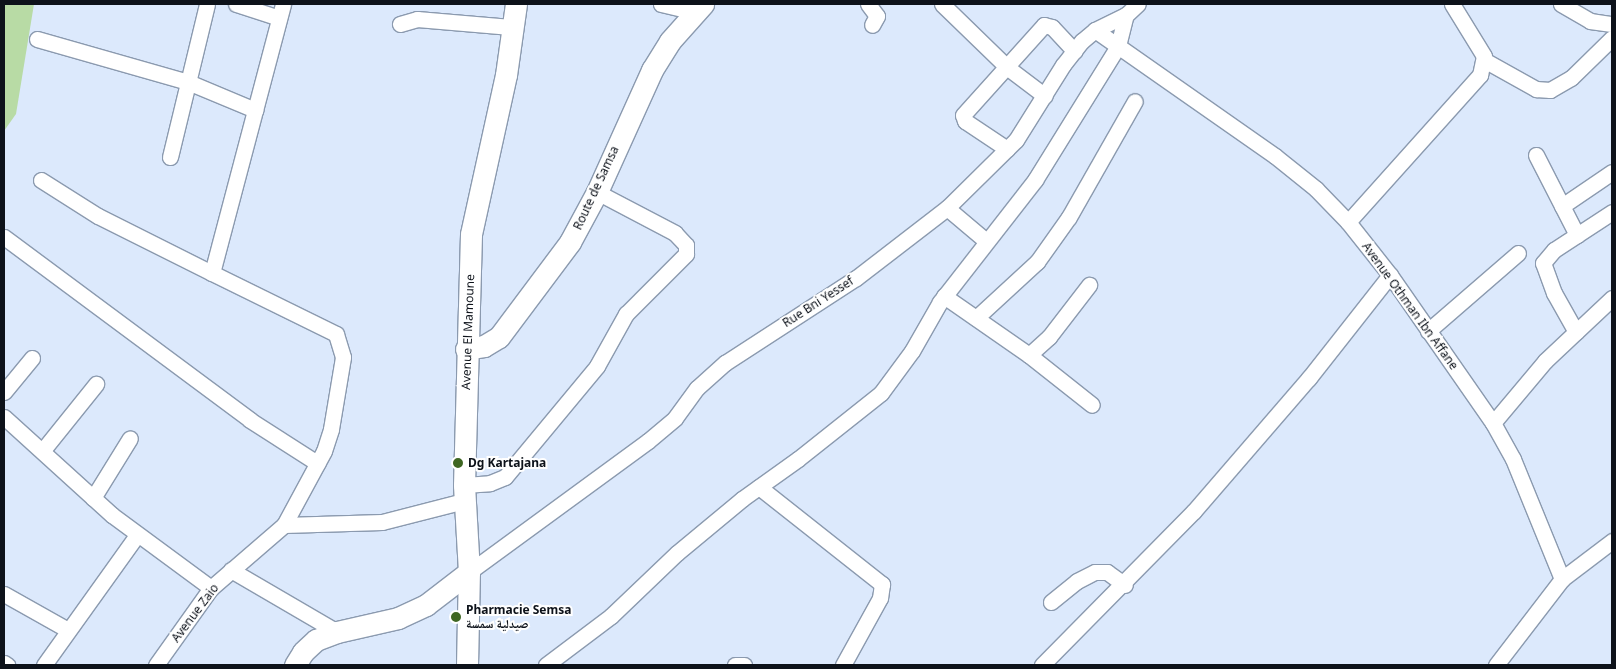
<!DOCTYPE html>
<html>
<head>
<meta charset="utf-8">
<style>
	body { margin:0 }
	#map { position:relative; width:1616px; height:669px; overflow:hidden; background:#dce9fc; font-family:"Noto Sans","Noto Naskh Arabic",sans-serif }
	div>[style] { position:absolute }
	.green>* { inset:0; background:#b8dba5 }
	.roads { filter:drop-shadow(1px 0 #8b9aaf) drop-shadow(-1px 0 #8b9aaf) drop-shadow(0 1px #8b9aaf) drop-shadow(0 -1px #8b9aaf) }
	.street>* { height:15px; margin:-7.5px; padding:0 7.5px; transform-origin:7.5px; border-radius:7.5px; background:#fff }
	.secondary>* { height:21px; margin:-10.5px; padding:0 10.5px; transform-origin:10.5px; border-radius:10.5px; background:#fff }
	.dots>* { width:14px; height:14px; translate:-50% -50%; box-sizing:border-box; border:2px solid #fff; border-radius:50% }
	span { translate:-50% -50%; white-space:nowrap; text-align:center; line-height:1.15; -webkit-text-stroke:4px #fff; paint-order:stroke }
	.street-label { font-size:12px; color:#0d121a }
	.poi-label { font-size:12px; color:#0d121a; font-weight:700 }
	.left { translate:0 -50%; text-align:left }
	.frame { position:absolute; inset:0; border:5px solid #0d121a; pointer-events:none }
</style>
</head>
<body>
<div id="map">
	<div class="green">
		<div style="clip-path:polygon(4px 4px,34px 4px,16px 114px,4px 131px)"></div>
	</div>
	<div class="roads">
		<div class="street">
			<div style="left:236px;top:4px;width:45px;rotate:18deg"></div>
			<div style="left:661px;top:4px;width:36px;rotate:13deg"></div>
			<div style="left:868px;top:4px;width:15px;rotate:53deg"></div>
			<div style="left:877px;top:16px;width:10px;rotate:119deg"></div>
			<div style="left:942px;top:4px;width:92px;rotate:44.1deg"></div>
			<div style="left:1008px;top:68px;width:46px;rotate:37.1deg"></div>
			<div style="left:1561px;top:4px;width:34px;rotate:30deg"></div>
			<div style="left:1590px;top:21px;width:22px;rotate:8deg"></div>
			<div style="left:400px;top:24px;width:18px;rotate:-16deg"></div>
			<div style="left:417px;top:19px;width:94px;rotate:4.9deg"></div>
			<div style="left:1095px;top:30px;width:220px;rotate:35deg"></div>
			<div style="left:1275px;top:156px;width:53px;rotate:38.8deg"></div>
			<div style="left:1316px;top:189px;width:46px;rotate:45.9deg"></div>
			<div style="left:1348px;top:222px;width:68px;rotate:51.6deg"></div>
			<div style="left:1390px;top:275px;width:180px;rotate:55.2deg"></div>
			<div style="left:1493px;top:423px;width:41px;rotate:60.9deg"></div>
			<div style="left:1513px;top:459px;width:130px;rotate:67.8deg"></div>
			<div style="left:37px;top:39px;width:157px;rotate:15.9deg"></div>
			<div style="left:188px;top:82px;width:73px;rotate:22.7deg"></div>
			<div style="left:1484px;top:60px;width:60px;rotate:29.1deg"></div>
			<div style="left:1536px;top:89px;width:14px;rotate:4deg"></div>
			<div style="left:1550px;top:90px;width:24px;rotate:-30deg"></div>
			<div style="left:1571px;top:78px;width:57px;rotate:-44.3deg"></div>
			<div style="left:1007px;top:149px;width:50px;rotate:-146.3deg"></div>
			<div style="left:965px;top:121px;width:6px;rotate:-108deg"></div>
			<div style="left:963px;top:115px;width:121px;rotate:-48deg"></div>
			<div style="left:1044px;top:25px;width:8px;rotate:14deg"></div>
			<div style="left:1052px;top:27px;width:33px;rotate:47deg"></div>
			<div style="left:1536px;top:155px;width:90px;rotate:62.9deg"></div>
			<div style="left:170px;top:157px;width:157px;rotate:-76.4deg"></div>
			<div style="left:41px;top:180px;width:67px;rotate:32.3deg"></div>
			<div style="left:98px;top:216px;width:127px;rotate:26.6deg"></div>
			<div style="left:1562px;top:206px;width:60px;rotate:-34.2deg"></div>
			<div style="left:947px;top:208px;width:50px;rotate:40.1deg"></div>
			<div style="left:1348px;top:222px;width:198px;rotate:-48.1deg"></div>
			<div style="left:1480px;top:75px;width:19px;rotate:-78deg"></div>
			<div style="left:1484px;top:56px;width:61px;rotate:-121.6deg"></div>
			<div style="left:4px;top:237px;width:307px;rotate:36.6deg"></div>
			<div style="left:250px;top:420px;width:80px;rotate:32.7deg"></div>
			<div style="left:944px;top:296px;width:103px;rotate:34.8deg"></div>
			<div style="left:1029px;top:355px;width:80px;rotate:38.4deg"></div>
			<div style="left:976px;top:318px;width:83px;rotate:-42.6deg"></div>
			<div style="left:1037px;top:262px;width:55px;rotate:-54.6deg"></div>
			<div style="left:1069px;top:217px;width:133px;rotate:-60.4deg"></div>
			<div style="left:1428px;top:331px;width:119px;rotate:-40.9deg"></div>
			<div style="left:1576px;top:332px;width:45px;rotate:-119.4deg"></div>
			<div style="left:1554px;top:293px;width:32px;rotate:-110deg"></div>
			<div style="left:1543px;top:263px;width:17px;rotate:-50deg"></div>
			<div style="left:1554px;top:250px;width:69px;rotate:-33.2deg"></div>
			<div style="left:1029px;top:355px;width:27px;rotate:-42deg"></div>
			<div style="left:1049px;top:337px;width:66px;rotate:-52.4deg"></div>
			<div style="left:4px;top:392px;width:44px;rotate:-50.5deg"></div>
			<div style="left:4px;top:417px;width:146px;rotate:42.2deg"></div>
			<div style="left:112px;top:515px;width:123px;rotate:36.4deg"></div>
			<div style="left:1493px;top:423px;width:81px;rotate:-50deg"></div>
			<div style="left:1545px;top:361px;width:92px;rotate:-43.2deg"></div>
			<div style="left:43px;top:450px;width:85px;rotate:-51.2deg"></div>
			<div style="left:464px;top:485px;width:26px;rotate:-4deg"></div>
			<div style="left:490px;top:483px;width:16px;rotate:-22deg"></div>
			<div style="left:505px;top:477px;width:144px;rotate:-50.3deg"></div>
			<div style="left:597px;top:366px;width:60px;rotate:-60.9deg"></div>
			<div style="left:626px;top:314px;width:85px;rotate:-45deg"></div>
			<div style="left:686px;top:254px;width:9px;rotate:-90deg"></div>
			<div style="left:686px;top:245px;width:16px;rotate:-133deg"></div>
			<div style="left:675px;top:233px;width:88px;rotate:-152.3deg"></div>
			<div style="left:759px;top:487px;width:157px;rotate:38.3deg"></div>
			<div style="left:882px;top:584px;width:14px;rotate:98deg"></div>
			<div style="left:880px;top:598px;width:77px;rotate:118.9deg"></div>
			<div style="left:93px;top:498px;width:70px;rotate:-58.3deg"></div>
			<div style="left:284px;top:525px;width:98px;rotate:-1.8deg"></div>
			<div style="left:382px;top:522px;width:85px;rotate:-14.4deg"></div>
			<div style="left:231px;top:570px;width:123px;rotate:30.3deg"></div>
			<div style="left:469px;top:572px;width:222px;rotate:-36.2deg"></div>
			<div style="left:648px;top:441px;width:35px;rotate:-40deg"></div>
			<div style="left:675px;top:418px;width:37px;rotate:-54deg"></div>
			<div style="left:697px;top:388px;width:38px;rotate:-42deg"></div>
			<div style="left:725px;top:363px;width:156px;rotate:-33deg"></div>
			<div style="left:856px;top:278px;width:115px;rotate:-37.6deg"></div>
			<div style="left:947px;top:208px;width:97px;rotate:-44.6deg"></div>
			<div style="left:1016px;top:140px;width:89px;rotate:-57.9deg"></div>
			<div style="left:1063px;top:65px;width:31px;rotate:-52deg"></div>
			<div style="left:1082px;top:41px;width:17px;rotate:-40deg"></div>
			<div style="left:1095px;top:30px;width:34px;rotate:-26deg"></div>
			<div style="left:1126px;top:15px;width:16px;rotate:-43deg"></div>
			<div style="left:4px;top:594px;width:73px;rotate:29.4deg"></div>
			<div style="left:1051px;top:602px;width:33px;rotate:-39deg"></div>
			<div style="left:1077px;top:581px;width:20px;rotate:-27deg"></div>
			<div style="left:1095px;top:572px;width:12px"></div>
			<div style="left:1107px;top:572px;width:22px;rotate:36deg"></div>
			<div style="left:4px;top:663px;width:4px;rotate:34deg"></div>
			<div style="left:44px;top:665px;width:160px;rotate:-54.4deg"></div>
			<div style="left:156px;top:665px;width:95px;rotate:-54.5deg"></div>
			<div style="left:211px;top:588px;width:96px;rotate:-40.8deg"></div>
			<div style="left:284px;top:525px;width:84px;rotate:-61.6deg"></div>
			<div style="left:324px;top:451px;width:23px;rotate:-72deg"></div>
			<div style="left:331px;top:429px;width:73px;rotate:-80.5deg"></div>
			<div style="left:343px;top:357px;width:24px;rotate:-107deg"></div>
			<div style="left:336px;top:334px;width:138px;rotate:-153.8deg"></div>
			<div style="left:212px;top:273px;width:278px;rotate:-75.2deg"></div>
			<div style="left:546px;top:665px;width:81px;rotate:-37deg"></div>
			<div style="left:611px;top:616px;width:91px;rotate:-43.7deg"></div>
			<div style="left:677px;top:553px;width:85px;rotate:-39.7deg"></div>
			<div style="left:742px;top:499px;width:69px;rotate:-35.5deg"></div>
			<div style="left:798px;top:459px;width:106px;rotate:-38.5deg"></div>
			<div style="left:881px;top:393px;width:52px;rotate:-53.6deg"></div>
			<div style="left:912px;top:351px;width:56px;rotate:-60.3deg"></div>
			<div style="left:940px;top:302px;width:155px;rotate:-52.1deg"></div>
			<div style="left:1035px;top:180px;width:158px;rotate:-58.2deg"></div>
			<div style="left:1118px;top:46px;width:32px;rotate:-76deg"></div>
			<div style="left:735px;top:665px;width:9px"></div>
			<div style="left:1042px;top:665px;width:216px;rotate:-45.4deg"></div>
			<div style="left:1194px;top:511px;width:176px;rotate:-49.2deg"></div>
			<div style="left:1309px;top:378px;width:131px;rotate:-51.8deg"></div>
			<div style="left:1496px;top:665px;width:108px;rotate:-52.5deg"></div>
			<div style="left:1562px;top:579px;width:63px;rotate:-37.2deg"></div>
		</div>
		<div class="secondary">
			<div style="left:466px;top:349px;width:18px;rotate:-9deg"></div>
			<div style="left:484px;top:346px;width:17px;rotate:-31deg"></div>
			<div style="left:499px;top:337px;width:119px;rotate:-53.2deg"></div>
			<div style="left:570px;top:242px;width:57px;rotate:-61.6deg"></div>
			<div style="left:597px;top:192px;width:134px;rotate:-65.7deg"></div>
			<div style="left:652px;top:70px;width:34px;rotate:-58deg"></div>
			<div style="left:670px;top:41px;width:50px;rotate:-48.3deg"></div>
			<div style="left:295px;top:665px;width:15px;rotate:-58deg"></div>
			<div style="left:303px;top:652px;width:18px;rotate:-43deg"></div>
			<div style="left:316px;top:640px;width:22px;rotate:-21deg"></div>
			<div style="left:337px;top:632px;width:63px;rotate:-12.9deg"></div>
			<div style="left:398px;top:618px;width:31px;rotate:-25deg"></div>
			<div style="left:426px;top:605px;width:54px;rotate:-37.5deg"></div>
			<div style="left:467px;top:665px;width:93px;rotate:-88.8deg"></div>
			<div style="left:469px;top:572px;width:87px;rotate:-93.3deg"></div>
			<div style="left:464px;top:485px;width:251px;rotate:-88.4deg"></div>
			<div style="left:471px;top:234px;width:163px;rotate:-77.6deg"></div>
			<div style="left:506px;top:75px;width:72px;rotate:-82deg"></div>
		</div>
	</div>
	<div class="dots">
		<div style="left:458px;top:463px;background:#3e6622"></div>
		<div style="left:456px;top:617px;background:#3e6622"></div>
	</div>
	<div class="street-label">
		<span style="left:596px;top:188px;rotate:-65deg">Route de Samsa</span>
		<span style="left:818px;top:302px;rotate:-33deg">Rue Bni Yessef</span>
		<span style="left:1410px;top:306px;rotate:54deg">Avenue Othman Ibn Affane</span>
		<span style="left:468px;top:332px;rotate:-88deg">Avenue El Mamoune</span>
		<span style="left:195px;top:613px;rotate:-53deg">Avenue Zaio</span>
	</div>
	<div class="poi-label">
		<span class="left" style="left:468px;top:463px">Dg Kartajana</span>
		<span class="left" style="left:466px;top:617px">Pharmacie Semsa<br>صيدلية سمسة</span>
	</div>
	<div class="frame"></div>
</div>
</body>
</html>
